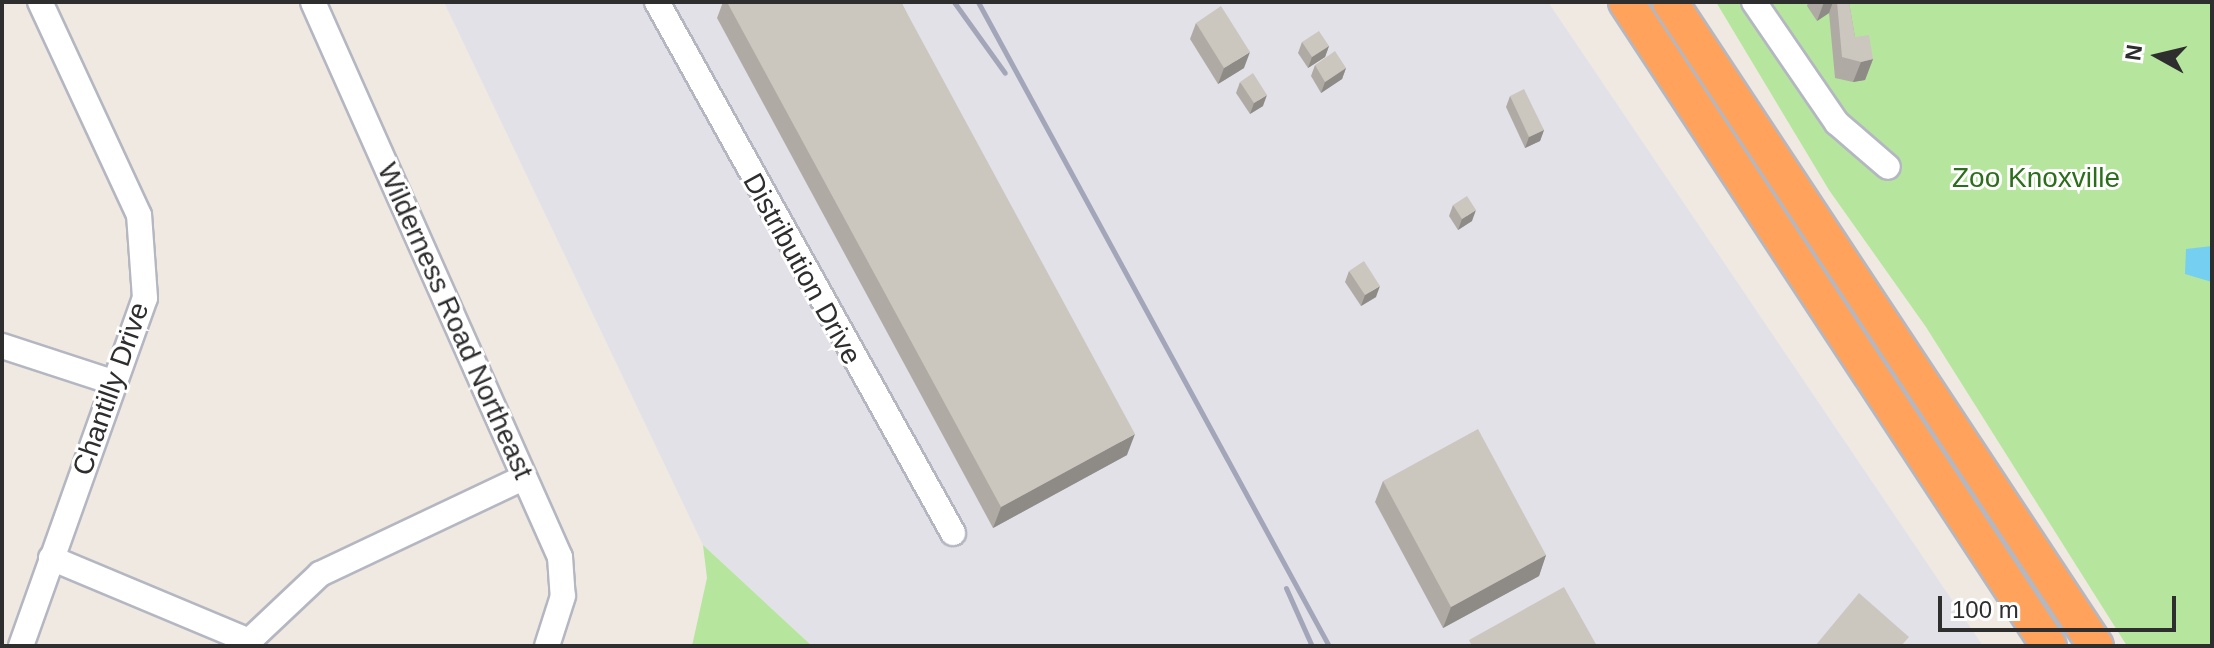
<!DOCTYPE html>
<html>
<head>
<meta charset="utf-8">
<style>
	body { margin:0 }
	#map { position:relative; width:2214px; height:648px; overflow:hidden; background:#efe9e1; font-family:Helvetica,sans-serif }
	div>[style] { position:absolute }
	.industrial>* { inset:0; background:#e3e1e8 }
	.green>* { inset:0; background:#b6e59e }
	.water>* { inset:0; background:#75cff0 }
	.roads { filter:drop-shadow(2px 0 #b4b7c1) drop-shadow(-2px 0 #b4b7c1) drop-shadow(0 2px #b4b7c1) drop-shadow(0 -2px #b4b7c1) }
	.minor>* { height:24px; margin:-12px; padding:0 12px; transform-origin:12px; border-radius:12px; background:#fff }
	.highway>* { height:34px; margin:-17px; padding:0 17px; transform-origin:17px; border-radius:17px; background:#ffa35c }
	.rail>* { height:5px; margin:-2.5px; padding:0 2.5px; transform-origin:2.5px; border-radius:2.5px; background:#a3a6b8 }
	.wall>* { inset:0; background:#afaba4 }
	.shaded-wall>* { inset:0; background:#8e8b86 }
	.building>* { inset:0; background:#cbc7bf }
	span { translate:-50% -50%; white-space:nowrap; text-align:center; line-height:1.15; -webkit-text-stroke:6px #fff; paint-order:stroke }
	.park-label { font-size:28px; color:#2c6e1b }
	.street-label { font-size:28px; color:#2e2e2e }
	.frame { position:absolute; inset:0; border:4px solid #2e2e2e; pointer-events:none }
	.north { position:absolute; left:2118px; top:16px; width:80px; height:80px; -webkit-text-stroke:6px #fff; paint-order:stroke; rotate:278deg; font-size:22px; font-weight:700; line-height:32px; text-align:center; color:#2e2e2e }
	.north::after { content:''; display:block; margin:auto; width:28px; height:36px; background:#2e2e2e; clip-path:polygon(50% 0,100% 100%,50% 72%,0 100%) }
	.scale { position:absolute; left:1938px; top:596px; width:238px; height:36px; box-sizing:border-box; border:4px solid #2e2e2e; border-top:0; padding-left:10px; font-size:24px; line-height:28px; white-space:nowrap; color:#2e2e2e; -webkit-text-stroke:6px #fff; paint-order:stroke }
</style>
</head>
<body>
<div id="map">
	<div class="industrial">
		<div style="clip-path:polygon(444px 2px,1548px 2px,1983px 646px,812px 646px,703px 545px)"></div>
	</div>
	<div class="green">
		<div style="clip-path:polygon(1716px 2px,2212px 2px,2212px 646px,2127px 646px,1926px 327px,1829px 190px)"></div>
		<div style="clip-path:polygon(703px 545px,812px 646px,692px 646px,707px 578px)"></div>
	</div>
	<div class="water">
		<div style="clip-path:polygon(2212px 246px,2212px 282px,2185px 274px,2186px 249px)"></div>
	</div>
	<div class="roads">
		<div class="minor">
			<div style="left:313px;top:2px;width:607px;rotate:66.01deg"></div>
			<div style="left:560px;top:557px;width:39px;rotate:86deg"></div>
			<div style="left:563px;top:596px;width:52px;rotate:107.7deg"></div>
			<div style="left:657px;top:2px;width:608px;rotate:60.86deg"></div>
			<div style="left:1754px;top:2px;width:147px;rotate:55.6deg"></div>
			<div style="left:1837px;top:123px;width:67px;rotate:40.8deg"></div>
			<div style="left:2px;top:346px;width:119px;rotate:18.1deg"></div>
			<div style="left:51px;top:558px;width:215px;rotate:22.7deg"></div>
			<div style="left:249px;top:641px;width:98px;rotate:-43.3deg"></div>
			<div style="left:320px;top:574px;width:225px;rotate:-25.3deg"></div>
			<div style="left:21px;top:646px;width:369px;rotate:-70.4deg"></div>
			<div style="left:145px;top:298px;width:83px;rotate:-94.1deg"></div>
			<div style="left:139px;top:215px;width:235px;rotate:-114.9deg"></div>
		</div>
		<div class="highway">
			<div style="left:1626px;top:2px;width:770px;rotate:56.7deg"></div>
			<div style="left:1670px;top:2px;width:772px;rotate:56.52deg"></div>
		</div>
	</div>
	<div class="rail">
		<div style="left:954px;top:2px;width:87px;rotate:54.3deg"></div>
		<div style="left:978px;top:2px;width:733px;rotate:61.41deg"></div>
		<div style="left:1286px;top:588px;width:64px;rotate:65.9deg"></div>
	</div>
	<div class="wall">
		<div style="clip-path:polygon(723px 2px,901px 2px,1127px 455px,993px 528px,717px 18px)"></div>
		<div style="clip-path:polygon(1808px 2px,1849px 2px,1855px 37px,1873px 59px,1865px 80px,1853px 82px,1835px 78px,1829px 13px,1817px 21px,1807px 6px)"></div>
		<div style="clip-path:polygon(1196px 23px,1244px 68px,1218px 84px,1190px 39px)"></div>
		<div style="clip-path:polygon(1302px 42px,1329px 46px,1325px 57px,1308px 68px,1298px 53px)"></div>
		<div style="clip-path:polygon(1315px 65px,1346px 68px,1342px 79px,1321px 93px,1311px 76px)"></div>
		<div style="clip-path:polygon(1240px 82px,1263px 106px,1250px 114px,1236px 93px)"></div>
		<div style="clip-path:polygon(1510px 96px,1544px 130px,1540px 141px,1525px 148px,1506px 107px)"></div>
		<div style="clip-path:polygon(1453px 205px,1472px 221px,1458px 230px,1449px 216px)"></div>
		<div style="clip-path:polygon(1349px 271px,1376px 297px,1361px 306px,1345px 282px)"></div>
		<div style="clip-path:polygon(1383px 481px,1546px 555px,1539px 576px,1443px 628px,1375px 502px)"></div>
	</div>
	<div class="shaded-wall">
		<div style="clip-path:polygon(1824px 2px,1833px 2px,1829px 13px,1817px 21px)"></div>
		<div style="clip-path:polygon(1329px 46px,1325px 57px,1308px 68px,1312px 57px)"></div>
		<div style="clip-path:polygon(1250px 52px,1244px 68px,1218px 84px,1224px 68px)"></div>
		<div style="clip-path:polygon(1873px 59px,1865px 80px,1853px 82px,1861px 62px)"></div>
		<div style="clip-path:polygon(1346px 68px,1342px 79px,1321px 93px,1325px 82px)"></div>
		<div style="clip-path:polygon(1267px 95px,1263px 106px,1250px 114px,1254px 103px)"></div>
		<div style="clip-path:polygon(1544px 130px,1540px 141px,1525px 148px,1529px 137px)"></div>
		<div style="clip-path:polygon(1476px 210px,1472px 221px,1458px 230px,1462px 219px)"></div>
		<div style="clip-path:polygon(1380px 286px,1376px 297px,1361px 306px,1365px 295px)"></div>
		<div style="clip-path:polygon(1135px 434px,1127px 455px,993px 528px,1001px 507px)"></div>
		<div style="clip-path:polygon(1546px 555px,1539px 576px,1443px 628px,1451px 607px)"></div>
	</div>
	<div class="building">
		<div style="clip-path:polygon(727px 2px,901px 2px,1135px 434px,1001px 507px)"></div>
		<div style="clip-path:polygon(1837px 2px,1849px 2px,1855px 37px,1869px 35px,1873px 59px,1861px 62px,1842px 57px)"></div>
		<div style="clip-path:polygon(1221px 6px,1250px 52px,1224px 68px,1196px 23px)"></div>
		<div style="clip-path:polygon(1319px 31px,1329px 46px,1312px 57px,1302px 42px)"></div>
		<div style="clip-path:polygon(1335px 51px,1346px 68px,1325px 82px,1315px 65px)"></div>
		<div style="clip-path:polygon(1253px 73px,1267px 95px,1254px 103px,1240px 82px)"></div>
		<div style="clip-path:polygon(1524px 89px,1544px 130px,1529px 137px,1510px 96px)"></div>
		<div style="clip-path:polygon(1467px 196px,1476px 210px,1462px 219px,1453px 205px)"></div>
		<div style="clip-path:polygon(1364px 261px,1380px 286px,1365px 295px,1349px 271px)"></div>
		<div style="clip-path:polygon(1478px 429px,1546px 555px,1451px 607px,1383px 481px)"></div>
		<div style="clip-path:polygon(1564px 587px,1597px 646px,1472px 646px,1469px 640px)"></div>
		<div style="clip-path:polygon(1859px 593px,1909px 637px,1901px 646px,1815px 646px)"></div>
	</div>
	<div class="park-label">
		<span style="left:2036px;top:178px">Zoo Knoxville</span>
	</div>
	<div class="street-label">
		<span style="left:802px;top:269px;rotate:61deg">Distribution Drive</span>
		<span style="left:455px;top:321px;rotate:66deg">Wilderness Road Northeast</span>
		<span style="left:111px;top:389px;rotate:-71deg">Chantilly Drive</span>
	</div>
	<div class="frame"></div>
	<div class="north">N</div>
	<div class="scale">100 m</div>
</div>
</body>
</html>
